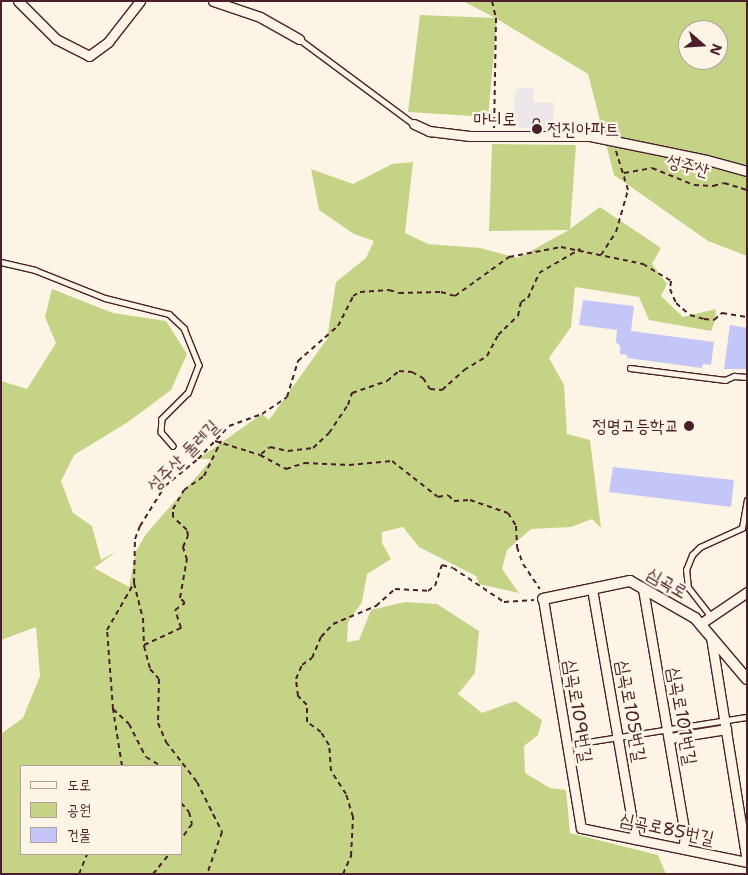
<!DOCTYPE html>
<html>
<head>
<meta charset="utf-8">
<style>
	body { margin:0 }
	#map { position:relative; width:748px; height:875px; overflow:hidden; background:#fcf5e5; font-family:"Shantell Sans","Poor Story",sans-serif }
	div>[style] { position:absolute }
	.built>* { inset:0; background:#ebe7eb }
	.green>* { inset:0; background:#c5d387 }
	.building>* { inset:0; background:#c4c6f8 }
	.path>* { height:2px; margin-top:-1px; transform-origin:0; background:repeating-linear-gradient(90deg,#4a1f2b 0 5px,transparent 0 9px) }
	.roads { filter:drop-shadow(1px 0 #4a1f2b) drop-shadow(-1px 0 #4a1f2b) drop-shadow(0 1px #4a1f2b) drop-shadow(0 -1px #4a1f2b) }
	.service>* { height:4.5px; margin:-2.25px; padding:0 2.25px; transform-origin:2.25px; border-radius:2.25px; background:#fcf5e5 }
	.minor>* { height:9px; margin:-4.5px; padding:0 4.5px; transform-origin:4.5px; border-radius:4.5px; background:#fcf5e5 }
	.tertiary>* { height:10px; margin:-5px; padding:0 5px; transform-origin:5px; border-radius:5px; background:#fcf5e5 }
	.dots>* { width:14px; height:14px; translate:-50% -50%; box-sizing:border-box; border:2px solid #fcf5e5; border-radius:50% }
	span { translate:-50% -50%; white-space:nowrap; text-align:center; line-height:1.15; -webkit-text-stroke:4.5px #fcf5e5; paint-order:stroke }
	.street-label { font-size:18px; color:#4a1f2b }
	.poi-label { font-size:18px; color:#4a1f2b }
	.left { translate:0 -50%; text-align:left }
	.right { translate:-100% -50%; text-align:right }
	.frame { position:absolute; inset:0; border:2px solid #4a1f2b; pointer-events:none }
	.legend { position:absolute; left:20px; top:765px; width:162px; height:90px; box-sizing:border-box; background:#fcf5e5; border:1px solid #b59f9b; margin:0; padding:6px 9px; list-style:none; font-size:15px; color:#4a1f2b }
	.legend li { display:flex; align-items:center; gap:10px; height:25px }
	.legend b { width:25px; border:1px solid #b59f9b }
	.north { position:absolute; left:678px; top:20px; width:50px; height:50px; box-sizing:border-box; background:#fcf5e5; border:1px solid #b59f9b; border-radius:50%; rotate:109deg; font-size:14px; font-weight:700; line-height:20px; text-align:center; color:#4a1f2b }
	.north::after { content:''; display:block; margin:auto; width:18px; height:22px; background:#4a1f2b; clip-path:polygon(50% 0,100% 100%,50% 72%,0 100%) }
</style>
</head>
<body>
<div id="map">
	<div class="built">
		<div style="clip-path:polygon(534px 87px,533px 102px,554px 103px,553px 130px,512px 127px,516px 89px)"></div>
	</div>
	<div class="green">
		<div style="clip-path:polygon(evenodd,463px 1px,747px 1px,747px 256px,708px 241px,614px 175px,588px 74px,497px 19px,488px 117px,408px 112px,420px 15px,495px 18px,463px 1px,688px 30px,718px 30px,718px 60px,688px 60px,688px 30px)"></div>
		<div style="clip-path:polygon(evenodd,492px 144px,576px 145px,570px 229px,600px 207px,661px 248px,652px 264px,667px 284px,661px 296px,683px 317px,716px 309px,715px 321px,711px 331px,649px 320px,639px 297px,575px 287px,571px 327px,549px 358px,564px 385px,567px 434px,590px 440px,601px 528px,592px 519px,571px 527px,531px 529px,507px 550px,502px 569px,519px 593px,479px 584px,476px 576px,419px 547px,403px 527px,382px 532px,382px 543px,391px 559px,367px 574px,362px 602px,348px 622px,347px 642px,359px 640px,371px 610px,405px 602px,437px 604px,479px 631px,475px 673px,458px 694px,482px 713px,515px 701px,542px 720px,538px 735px,524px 746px,525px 773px,550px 788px,566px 790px,570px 833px,658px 855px,666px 874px,1px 874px,1px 734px,23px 718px,40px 676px,36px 627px,1px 640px,1px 381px,27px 389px,56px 343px,45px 317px,52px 289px,113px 313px,166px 321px,187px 354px,171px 390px,128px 422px,74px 455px,61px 481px,73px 513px,92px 526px,101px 560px,117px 551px,94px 568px,129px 587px,136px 551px,146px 534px,212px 459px,198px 459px,262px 414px,269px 420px,327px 339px,336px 282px,366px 258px,374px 241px,354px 234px,319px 210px,311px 169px,353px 184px,392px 164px,413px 162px,405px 233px,428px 244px,480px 248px,518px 258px,569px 230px,489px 231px,492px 144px,21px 766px,181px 766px,181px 854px,21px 854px,21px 766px)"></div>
	</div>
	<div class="building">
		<div style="clip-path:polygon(583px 300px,634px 306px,631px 331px,714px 342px,711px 365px,703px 364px,702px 368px,627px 358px,627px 355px,620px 354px,620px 346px,616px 342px,617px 330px,579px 325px)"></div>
		<div style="clip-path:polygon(730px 325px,747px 328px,747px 369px,724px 369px)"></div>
		<div style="clip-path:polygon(613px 467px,734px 480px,731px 507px,609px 492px)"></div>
	</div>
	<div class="path">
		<div style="left:492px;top:1px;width:17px;rotate:77deg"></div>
		<div style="left:496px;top:18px;width:110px;rotate:91deg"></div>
		<div style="left:624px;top:173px;width:28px;rotate:-10deg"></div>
		<div style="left:652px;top:168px;width:45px;rotate:22deg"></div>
		<div style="left:694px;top:185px;width:19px;rotate:3deg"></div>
		<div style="left:713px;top:186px;width:11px;rotate:-15deg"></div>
		<div style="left:724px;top:183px;width:24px;rotate:17deg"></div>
		<div style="left:601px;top:255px;width:27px;rotate:-57deg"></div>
		<div style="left:616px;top:232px;width:44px;rotate:-74.1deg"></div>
		<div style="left:628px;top:190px;width:41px;rotate:-107.1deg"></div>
		<div style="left:215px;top:441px;width:47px;rotate:17.3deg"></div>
		<div style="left:260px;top:455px;width:30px;rotate:28deg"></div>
		<div style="left:286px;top:469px;width:19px;rotate:-18deg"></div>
		<div style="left:304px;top:463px;width:45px;rotate:2.5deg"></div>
		<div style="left:349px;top:465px;width:43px;rotate:-5.3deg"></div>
		<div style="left:392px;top:461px;width:58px;rotate:38deg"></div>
		<div style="left:438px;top:497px;width:10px;rotate:-11deg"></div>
		<div style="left:448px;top:495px;width:8px;rotate:45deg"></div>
		<div style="left:454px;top:501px;width:16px;rotate:-4deg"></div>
		<div style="left:470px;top:500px;width:40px;rotate:18.9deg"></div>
		<div style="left:508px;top:513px;width:15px;rotate:58deg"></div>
		<div style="left:516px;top:526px;width:21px;rotate:87deg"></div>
		<div style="left:517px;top:547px;width:18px;rotate:71deg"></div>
		<div style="left:523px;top:564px;width:30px;rotate:56deg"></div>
		<div style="left:261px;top:454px;width:11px;rotate:-38deg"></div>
		<div style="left:270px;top:447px;width:18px;rotate:13deg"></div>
		<div style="left:288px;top:451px;width:25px;rotate:-7deg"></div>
		<div style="left:313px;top:448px;width:22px;rotate:-43deg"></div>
		<div style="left:329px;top:433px;width:34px;rotate:-56deg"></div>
		<div style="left:348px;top:405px;width:13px;rotate:-72deg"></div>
		<div style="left:352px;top:393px;width:37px;rotate:-19deg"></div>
		<div style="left:387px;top:381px;width:16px;rotate:-40deg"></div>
		<div style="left:399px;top:371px;width:13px;rotate:4deg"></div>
		<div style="left:412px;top:372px;width:13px;rotate:29deg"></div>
		<div style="left:423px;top:378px;width:13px;rotate:58deg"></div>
		<div style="left:430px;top:389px;width:12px;rotate:5deg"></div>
		<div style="left:442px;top:390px;width:30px;rotate:-42deg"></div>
		<div style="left:464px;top:370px;width:27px;rotate:-31deg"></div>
		<div style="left:487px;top:356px;width:24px;rotate:-62deg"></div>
		<div style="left:498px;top:335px;width:28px;rotate:-44deg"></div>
		<div style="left:518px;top:316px;width:14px;rotate:-78deg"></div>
		<div style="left:521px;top:302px;width:8px;rotate:-30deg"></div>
		<div style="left:528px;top:298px;width:27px;rotate:-66deg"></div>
		<div style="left:539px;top:273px;width:48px;rotate:-30.3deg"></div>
		<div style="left:134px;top:583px;width:36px;rotate:76deg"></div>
		<div style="left:143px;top:618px;width:28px;rotate:88deg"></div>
		<div style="left:144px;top:646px;width:24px;rotate:75deg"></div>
		<div style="left:150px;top:669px;width:13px;rotate:48deg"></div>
		<div style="left:159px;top:679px;width:44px;rotate:91.3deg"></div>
		<div style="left:158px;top:723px;width:21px;rotate:67deg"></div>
		<div style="left:166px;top:742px;width:51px;rotate:52.2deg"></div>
		<div style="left:197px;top:782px;width:56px;rotate:63.4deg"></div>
		<div style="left:222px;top:832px;width:45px;rotate:109.7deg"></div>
		<div style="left:144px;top:645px;width:41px;rotate:-24.7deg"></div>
		<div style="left:181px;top:628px;width:19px;rotate:-108deg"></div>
		<div style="left:175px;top:610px;width:12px;rotate:-35deg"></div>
		<div style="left:185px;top:603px;width:7px;rotate:-135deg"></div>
		<div style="left:180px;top:598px;width:39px;rotate:-80deg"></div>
		<div style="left:187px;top:560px;width:14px;rotate:-107deg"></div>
		<div style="left:183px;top:547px;width:12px;rotate:-66deg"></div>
		<div style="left:188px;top:536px;width:6px;rotate:-99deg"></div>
		<div style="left:187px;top:530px;width:19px;rotate:-137deg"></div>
		<div style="left:173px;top:517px;width:8px;rotate:-90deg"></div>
		<div style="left:173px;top:509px;width:22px;rotate:-60deg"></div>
		<div style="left:184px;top:490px;width:24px;rotate:-35deg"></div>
		<div style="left:204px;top:476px;width:39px;rotate:-64deg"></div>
		<div style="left:113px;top:709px;width:22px;rotate:43deg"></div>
		<div style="left:129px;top:724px;width:37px;rotate:63deg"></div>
		<div style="left:146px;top:757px;width:17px;rotate:31deg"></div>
		<div style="left:122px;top:766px;width:58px;rotate:-99deg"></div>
		<div style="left:113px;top:709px;width:79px;rotate:-94.3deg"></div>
		<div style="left:107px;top:630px;width:54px;rotate:-60.1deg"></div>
		<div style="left:134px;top:583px;width:44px;rotate:-88.7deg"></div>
		<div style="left:135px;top:539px;width:14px;rotate:-69deg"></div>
		<div style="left:140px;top:526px;width:47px;rotate:-58deg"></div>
		<div style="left:165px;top:486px;width:43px;rotate:-39.3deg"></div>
		<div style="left:198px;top:459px;width:45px;rotate:-46.8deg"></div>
		<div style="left:229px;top:426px;width:35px;rotate:-20deg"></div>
		<div style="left:262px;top:414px;width:30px;rotate:-34deg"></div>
		<div style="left:287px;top:397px;width:38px;rotate:-73deg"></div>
		<div style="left:298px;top:361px;width:53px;rotate:-41.2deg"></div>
		<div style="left:338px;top:326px;width:34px;rotate:-63deg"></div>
		<div style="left:353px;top:296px;width:8px;rotate:-30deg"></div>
		<div style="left:360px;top:292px;width:29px;rotate:-4deg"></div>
		<div style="left:389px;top:290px;width:10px;rotate:17deg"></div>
		<div style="left:399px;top:293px;width:42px;rotate:-1.4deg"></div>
		<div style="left:441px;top:292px;width:15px;rotate:16deg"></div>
		<div style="left:455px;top:296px;width:67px;rotate:-35.8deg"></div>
		<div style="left:509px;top:257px;width:53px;rotate:-10.9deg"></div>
		<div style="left:561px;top:247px;width:84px;rotate:11.7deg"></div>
		<div style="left:643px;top:264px;width:33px;rotate:31deg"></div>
		<div style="left:671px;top:281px;width:8px;rotate:97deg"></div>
		<div style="left:670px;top:289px;width:15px;rotate:67deg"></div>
		<div style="left:676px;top:303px;width:18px;rotate:41deg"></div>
		<div style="left:690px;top:315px;width:15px;rotate:16deg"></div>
		<div style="left:704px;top:319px;width:10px;rotate:6deg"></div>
		<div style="left:714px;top:320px;width:11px;rotate:-41deg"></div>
		<div style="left:722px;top:313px;width:25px;rotate:9deg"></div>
		<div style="left:181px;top:803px;width:12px;rotate:48deg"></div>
		<div style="left:189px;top:812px;width:12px;rotate:76deg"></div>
		<div style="left:192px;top:824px;width:19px;rotate:126deg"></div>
		<div style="left:79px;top:874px;width:22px;rotate:-68deg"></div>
		<div style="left:149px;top:874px;width:4px"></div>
		<div style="left:153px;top:874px;width:26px;rotate:-51deg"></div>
		<div style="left:343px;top:874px;width:20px;rotate:-66deg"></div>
		<div style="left:351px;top:856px;width:39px;rotate:-87deg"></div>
		<div style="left:353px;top:817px;width:24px;rotate:-107deg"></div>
		<div style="left:346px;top:794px;width:27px;rotate:-123deg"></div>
		<div style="left:331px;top:771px;width:26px;rotate:-94deg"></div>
		<div style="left:329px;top:745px;width:15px;rotate:-122deg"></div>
		<div style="left:321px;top:732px;width:17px;rotate:-144deg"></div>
		<div style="left:307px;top:722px;width:17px;rotate:-90deg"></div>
		<div style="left:307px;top:705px;width:13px;rotate:-135deg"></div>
		<div style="left:298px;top:696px;width:17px;rotate:-97deg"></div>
		<div style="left:296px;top:679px;width:15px;rotate:-67deg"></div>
		<div style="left:302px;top:665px;width:12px;rotate:-35deg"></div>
		<div style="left:312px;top:658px;width:23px;rotate:-67deg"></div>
		<div style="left:321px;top:637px;width:18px;rotate:-47deg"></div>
		<div style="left:333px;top:624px;width:47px;rotate:-22.7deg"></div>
		<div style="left:376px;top:606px;width:25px;rotate:-42deg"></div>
		<div style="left:395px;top:589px;width:33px;rotate:3deg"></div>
		<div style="left:428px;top:591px;width:9px;rotate:-36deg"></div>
		<div style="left:435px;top:586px;width:22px;rotate:-72deg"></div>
		<div style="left:442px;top:565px;width:11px;rotate:15deg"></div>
		<div style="left:453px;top:568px;width:61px;rotate:33.7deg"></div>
		<div style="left:504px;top:602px;width:30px;rotate:-4deg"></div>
	</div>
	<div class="roads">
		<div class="service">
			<div style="left:299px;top:39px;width:143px;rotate:36.5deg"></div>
			<div style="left:535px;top:135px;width:13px;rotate:-86deg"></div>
			<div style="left:1px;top:262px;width:35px;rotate:13deg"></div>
			<div style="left:35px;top:270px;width:75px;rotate:21.8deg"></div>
			<div style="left:105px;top:298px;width:66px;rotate:14deg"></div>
			<div style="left:169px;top:314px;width:21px;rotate:43deg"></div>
			<div style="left:184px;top:328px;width:40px;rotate:68deg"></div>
			<div style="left:199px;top:365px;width:30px;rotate:111deg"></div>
			<div style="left:188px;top:393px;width:37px;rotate:135deg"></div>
			<div style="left:162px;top:419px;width:13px;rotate:94deg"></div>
			<div style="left:161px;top:432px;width:18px;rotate:49deg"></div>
			<div style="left:630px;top:368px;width:96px;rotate:7.2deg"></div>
			<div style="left:725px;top:380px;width:10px;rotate:-24deg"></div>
			<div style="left:734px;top:376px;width:13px;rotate:4deg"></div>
			<div style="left:711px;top:617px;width:37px;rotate:-128deg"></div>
			<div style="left:688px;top:588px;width:18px;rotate:-96deg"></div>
			<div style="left:686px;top:570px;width:16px;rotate:-68deg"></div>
			<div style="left:692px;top:555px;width:11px;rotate:-45deg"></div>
			<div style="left:700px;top:547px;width:46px;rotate:-24.3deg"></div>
			<div style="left:742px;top:528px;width:28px;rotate:-80deg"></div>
			<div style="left:568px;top:745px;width:181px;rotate:-8.9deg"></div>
		</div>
		<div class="minor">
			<div style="left:18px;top:1px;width:54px;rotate:45deg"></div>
			<div style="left:56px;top:39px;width:37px;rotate:27deg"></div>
			<div style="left:89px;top:56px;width:24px;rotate:-36deg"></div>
			<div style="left:108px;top:42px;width:52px;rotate:-52deg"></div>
			<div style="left:213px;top:1px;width:50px;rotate:18.8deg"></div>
			<div style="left:260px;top:17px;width:45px;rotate:29.4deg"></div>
			<div style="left:414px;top:124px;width:17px;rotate:25deg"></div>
			<div style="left:429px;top:131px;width:41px;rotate:7deg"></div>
			<div style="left:470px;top:136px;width:120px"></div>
			<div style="left:590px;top:136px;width:119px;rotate:11.6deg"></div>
			<div style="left:707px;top:160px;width:41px;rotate:15.4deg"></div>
			<div style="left:592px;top:589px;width:254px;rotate:80.2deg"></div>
			<div style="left:643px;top:589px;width:251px;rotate:80.3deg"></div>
			<div style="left:685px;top:836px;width:12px;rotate:99deg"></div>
			<div style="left:543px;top:599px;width:232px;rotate:80.6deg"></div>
			<div style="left:581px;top:828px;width:169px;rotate:11.6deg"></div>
			<div style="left:700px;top:624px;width:57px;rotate:-34.2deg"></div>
			<div style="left:711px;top:637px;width:227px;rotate:80.9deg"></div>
			<div style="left:670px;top:738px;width:57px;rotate:-9.1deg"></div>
		</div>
		<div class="tertiary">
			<div style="left:543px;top:599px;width:89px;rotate:-11.7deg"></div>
			<div style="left:630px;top:581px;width:75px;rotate:29.6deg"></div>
			<div style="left:695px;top:618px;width:80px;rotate:49.6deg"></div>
		</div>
	</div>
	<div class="dots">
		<div style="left:537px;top:129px;background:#4a1f2b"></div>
		<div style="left:689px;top:426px;background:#4a1f2b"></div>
	</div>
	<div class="street-label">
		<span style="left:495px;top:119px">마니로</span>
		<span style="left:688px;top:166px;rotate:15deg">성주산</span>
		<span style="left:183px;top:456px;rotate:-45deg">성주산 둘레길</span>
		<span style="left:667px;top:583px;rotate:30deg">심곡로</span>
		<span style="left:578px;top:711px;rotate:81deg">심곡로109번길</span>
		<span style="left:631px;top:711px;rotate:80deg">심곡로105번길</span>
		<span style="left:682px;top:716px;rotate:80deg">심곡로101번길</span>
		<span style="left:667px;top:829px;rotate:12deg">심곡로85번길</span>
	</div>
	<div class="poi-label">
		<span class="left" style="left:547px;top:129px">전진아파트</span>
		<span class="right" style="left:679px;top:426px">정명고등학교</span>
	</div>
	<div class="frame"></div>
	<ul class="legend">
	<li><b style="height:6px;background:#fcf5e5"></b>도로</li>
	<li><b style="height:14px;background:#c5d387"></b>공원</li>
	<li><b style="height:14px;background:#c4c6f8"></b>건물</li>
	</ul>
	<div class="north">N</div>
</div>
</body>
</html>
